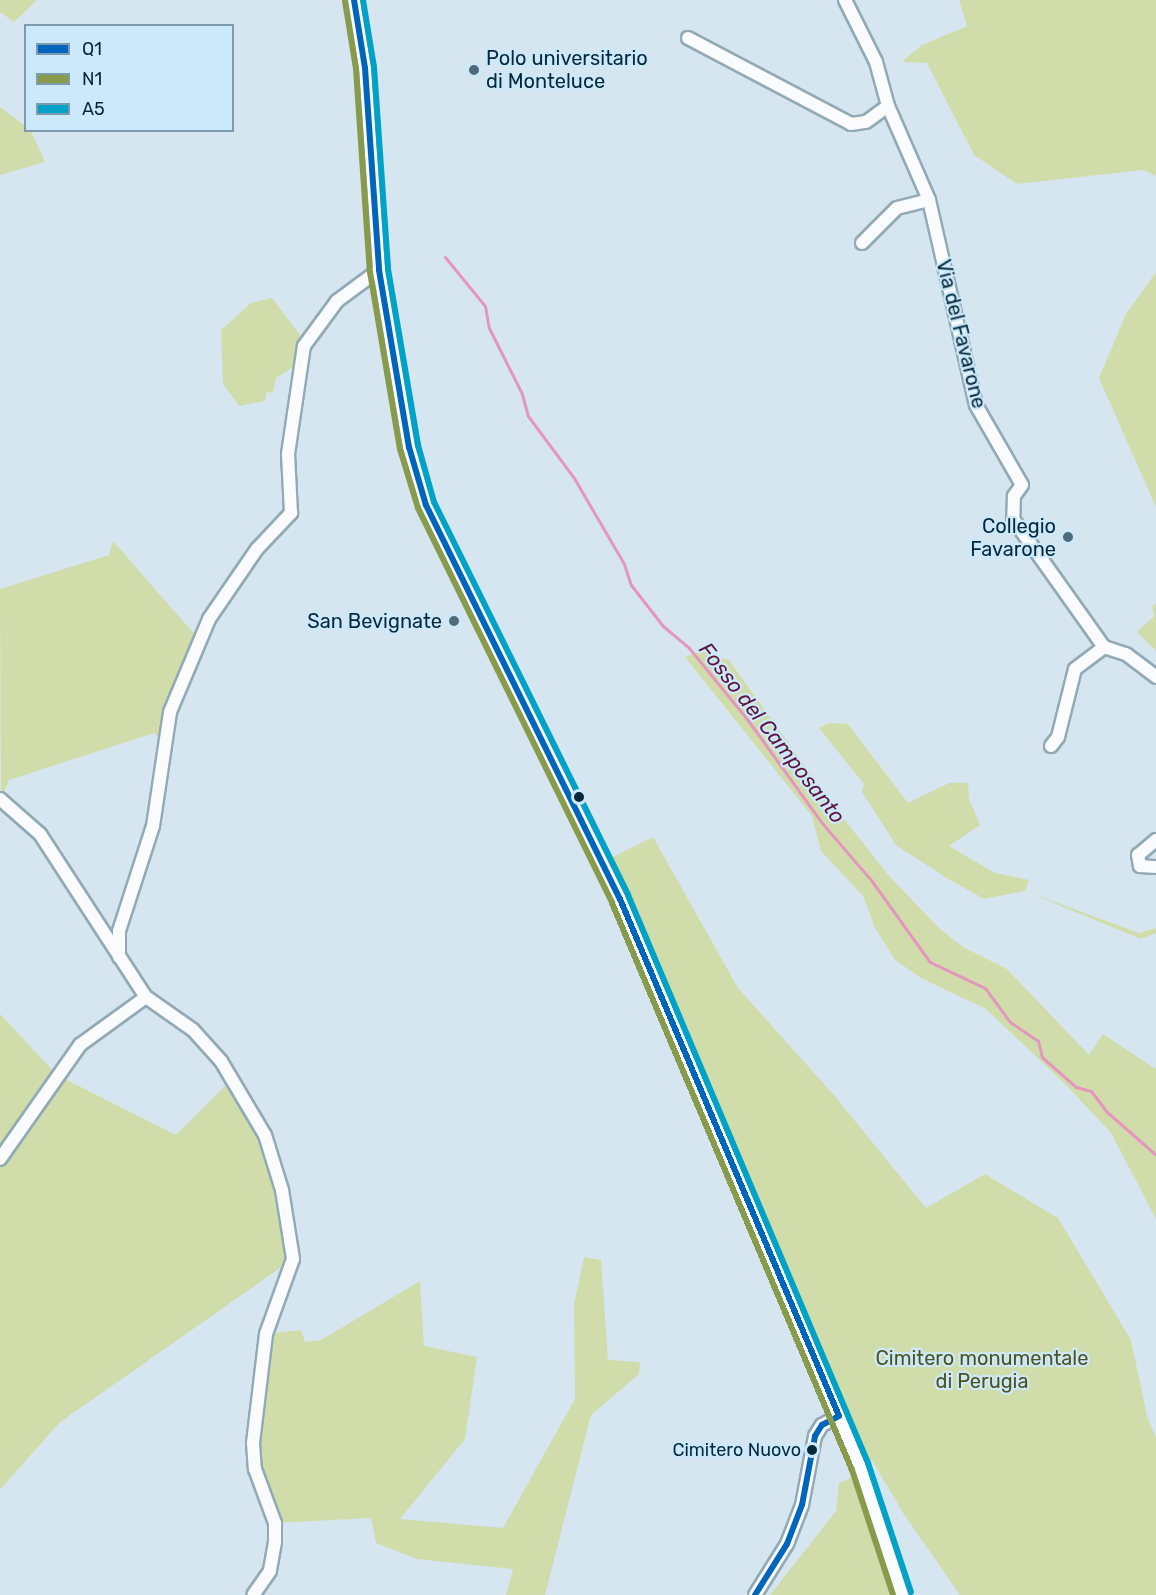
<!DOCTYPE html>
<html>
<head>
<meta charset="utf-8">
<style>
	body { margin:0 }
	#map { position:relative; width:1156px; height:1595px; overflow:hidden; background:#d6e6f0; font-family:Rubik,sans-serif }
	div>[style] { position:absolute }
	.green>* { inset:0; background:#d0ddaa }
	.stream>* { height:3px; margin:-1.5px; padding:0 1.5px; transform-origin:1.5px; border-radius:1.5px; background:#e596bf }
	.roads { filter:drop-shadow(2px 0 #92aab5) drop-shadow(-2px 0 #92aab5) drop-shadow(0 2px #92aab5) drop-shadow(0 -2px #92aab5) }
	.minor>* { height:12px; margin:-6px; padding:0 6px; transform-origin:6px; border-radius:6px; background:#f9fbfd }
	.bus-1>* { height:6px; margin:-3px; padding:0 3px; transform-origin:3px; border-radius:3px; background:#0065bd }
	.bus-2>* { height:6px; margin:-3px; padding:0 3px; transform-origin:3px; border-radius:3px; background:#889b4c }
	.bus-3>* { height:6px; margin:-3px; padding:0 3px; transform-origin:3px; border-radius:3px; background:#00a3c7 }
	.dots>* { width:16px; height:16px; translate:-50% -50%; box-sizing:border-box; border:3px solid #cbe9fa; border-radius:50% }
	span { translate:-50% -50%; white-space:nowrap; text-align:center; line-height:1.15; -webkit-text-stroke:4.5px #cbe9fa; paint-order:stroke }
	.bus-label { font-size:18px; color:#052939 }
	.right { translate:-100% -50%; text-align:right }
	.poi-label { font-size:20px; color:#052939 }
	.left { translate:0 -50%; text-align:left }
	.street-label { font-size:20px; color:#052939 }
	.park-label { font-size:20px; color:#4e521c }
	.water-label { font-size:21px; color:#5f143b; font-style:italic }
	.legend { position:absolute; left:24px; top:24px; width:210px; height:108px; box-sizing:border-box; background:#cbe9fa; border:2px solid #7c9cad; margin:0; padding:8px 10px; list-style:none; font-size:18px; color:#052939 }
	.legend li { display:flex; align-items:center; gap:12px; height:30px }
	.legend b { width:30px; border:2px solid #7c9cad }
</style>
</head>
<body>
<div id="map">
	<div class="green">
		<div style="clip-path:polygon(0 0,37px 0,14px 22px,0 12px)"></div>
		<div style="clip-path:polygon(959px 0,1156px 0,1156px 176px,1143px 170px,1017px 184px,974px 155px,927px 63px,902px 62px,922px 45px,967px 26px)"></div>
		<div style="clip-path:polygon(0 107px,25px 126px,26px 130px,31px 131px,45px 162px,0 175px)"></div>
		<div style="clip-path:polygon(1156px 272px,1156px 507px,1099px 378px,1126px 314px)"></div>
		<div style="clip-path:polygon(272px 298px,306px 343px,299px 368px,293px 367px,276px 378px,273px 393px,267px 392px,265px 401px,239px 406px,223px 384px,221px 330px,251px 303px)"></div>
		<div style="clip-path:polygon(113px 541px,196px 636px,164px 745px,154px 733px,9px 780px,1px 799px,0 589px,109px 555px)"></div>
		<div style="clip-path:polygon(1156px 603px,1156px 651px,1137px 632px,1154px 616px,1152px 607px)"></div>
		<div style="clip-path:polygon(701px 651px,729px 660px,836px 809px,890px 877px,939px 928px,963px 947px,1007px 969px,1089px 1055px,1103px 1034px,1156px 1069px,1156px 1219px,1111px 1133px,1067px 1086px,986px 1009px,921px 978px,895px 960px,875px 928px,863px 896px,821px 851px,812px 816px,685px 657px)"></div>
		<div style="clip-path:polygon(829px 723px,848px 724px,908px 803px,949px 783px,968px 783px,969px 799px,980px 825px,949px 846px,995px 873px,1029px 880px,1025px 891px,1139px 933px,1156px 928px,1156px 933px,1141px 939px,1025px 891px,984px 899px,945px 877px,896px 845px,862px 792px,864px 784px,819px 728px)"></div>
		<div style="clip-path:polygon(653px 837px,738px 988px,833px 1094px,926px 1208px,985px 1174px,1058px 1218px,1131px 1340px,1147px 1416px,1156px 1438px,1156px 1595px,960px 1595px,903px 1513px,872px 1460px,866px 1462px,609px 859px)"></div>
		<div style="clip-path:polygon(0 1014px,57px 1075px,176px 1135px,232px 1079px,265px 1135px,293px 1259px,59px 1423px,0 1490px)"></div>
		<div style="clip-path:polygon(584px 1257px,601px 1260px,608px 1360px,640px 1362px,639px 1374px,591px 1415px,545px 1595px,506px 1595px,513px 1569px,417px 1559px,376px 1543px,371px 1518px,275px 1523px,253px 1442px,266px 1334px,301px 1330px,305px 1342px,321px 1340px,420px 1281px,424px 1346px,477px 1357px,465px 1439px,400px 1519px,503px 1528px,575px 1399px,574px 1304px)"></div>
		<div style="clip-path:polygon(858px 1475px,875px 1515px,869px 1518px,893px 1595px,770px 1595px,836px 1511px,839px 1483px)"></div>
	</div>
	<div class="stream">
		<div style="left:445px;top:257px;width:63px;rotate:50.8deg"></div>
		<div style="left:485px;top:306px;width:22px;rotate:80deg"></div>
		<div style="left:489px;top:328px;width:74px;rotate:63.4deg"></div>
		<div style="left:522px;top:394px;width:23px;rotate:75deg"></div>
		<div style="left:528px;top:416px;width:77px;rotate:53.4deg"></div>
		<div style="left:574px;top:478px;width:99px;rotate:59.8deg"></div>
		<div style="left:624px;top:564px;width:22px;rotate:72deg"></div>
		<div style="left:631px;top:585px;width:52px;rotate:52deg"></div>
		<div style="left:663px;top:626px;width:34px;rotate:40deg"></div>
		<div style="left:689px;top:648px;width:92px;rotate:50.8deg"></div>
		<div style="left:747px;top:719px;width:128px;rotate:54.2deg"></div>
		<div style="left:822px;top:823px;width:75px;rotate:49.3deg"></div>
		<div style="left:871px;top:880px;width:101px;rotate:54.3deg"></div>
		<div style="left:930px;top:962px;width:61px;rotate:25.3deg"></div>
		<div style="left:985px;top:988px;width:42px;rotate:53.7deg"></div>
		<div style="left:1010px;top:1022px;width:34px;rotate:34deg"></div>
		<div style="left:1038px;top:1041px;width:16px;rotate:76deg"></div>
		<div style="left:1042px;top:1057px;width:45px;rotate:41.4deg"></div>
		<div style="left:1076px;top:1087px;width:16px;rotate:15deg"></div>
		<div style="left:1091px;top:1091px;width:26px;rotate:53deg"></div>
		<div style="left:1107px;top:1112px;width:65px;rotate:41.3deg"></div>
	</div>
	<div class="roads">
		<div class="minor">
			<div style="left:354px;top:0;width:69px;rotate:80.8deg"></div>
			<div style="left:365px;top:68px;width:202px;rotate:86deg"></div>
			<div style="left:379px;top:270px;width:180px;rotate:80.4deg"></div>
			<div style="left:409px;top:447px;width:60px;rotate:73.7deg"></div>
			<div style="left:426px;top:505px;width:439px;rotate:63.8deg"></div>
			<div style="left:620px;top:899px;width:617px;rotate:67.09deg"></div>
			<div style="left:860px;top:1467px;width:135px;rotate:71.8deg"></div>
			<div style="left:845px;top:0;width:69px;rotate:63.4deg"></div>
			<div style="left:876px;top:62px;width:46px;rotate:74.7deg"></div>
			<div style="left:888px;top:106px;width:103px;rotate:66.4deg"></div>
			<div style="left:929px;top:200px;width:210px;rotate:77.1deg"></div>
			<div style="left:976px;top:405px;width:92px;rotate:60.1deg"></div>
			<div style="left:1022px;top:485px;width:14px;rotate:126deg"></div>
			<div style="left:1014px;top:496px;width:23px;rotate:92deg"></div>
			<div style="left:1013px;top:519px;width:157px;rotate:54.6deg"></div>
			<div style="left:1104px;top:647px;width:23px;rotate:18deg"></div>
			<div style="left:1126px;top:654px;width:38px;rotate:37deg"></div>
			<div style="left:688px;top:38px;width:184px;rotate:27.8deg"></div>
			<div style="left:851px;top:124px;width:15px;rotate:-8deg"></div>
			<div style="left:866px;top:122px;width:27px;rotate:-36deg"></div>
			<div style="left:862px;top:243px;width:49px;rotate:-45deg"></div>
			<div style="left:897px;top:208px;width:33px;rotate:-14deg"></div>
			<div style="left:1051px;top:746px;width:11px;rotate:-52deg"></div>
			<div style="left:1058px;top:737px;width:70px;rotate:-76deg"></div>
			<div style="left:1075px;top:669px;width:36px;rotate:-37deg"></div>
			<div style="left:0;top:799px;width:53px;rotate:41.2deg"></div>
			<div style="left:40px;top:834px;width:194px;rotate:57deg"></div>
			<div style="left:146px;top:997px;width:82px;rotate:144deg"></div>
			<div style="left:80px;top:1045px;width:139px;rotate:125.1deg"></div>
			<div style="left:1156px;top:840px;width:23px;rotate:140deg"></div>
			<div style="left:1138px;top:855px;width:11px;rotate:80deg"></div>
			<div style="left:1140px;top:866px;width:16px;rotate:4deg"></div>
			<div style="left:119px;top:957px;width:26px;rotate:-90deg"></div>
			<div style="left:119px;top:931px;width:110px;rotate:-72.1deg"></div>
			<div style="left:153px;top:826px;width:115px;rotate:-81.5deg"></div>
			<div style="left:170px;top:712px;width:101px;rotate:-67.2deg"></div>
			<div style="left:209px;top:619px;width:85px;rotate:-55.6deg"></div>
			<div style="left:257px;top:549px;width:50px;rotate:-46.6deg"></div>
			<div style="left:291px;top:513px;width:59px;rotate:-92.9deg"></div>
			<div style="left:288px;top:454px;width:109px;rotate:-81.6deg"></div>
			<div style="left:304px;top:346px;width:56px;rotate:-53.7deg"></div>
			<div style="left:337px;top:301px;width:52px;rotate:-36.4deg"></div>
			<div style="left:146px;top:997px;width:57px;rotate:35.1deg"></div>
			<div style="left:193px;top:1030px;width:42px;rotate:47.9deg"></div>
			<div style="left:221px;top:1061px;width:86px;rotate:59.3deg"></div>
			<div style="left:265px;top:1135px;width:58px;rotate:72.8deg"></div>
			<div style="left:282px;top:1190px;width:70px;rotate:80.9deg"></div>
			<div style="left:293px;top:1259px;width:80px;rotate:109.8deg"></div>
			<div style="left:266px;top:1334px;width:110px;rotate:96.8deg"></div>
			<div style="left:253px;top:1443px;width:26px;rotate:86deg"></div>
			<div style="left:255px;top:1469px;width:58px;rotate:69.7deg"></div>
			<div style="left:275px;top:1523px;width:19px;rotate:90deg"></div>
			<div style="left:275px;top:1542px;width:29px;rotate:100deg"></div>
			<div style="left:270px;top:1571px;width:29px;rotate:125deg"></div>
			<div style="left:755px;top:1595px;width:60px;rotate:-57.9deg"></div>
			<div style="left:787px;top:1544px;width:42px;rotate:-69deg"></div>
			<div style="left:802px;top:1505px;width:70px;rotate:-79.3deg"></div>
			<div style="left:815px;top:1436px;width:13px;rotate:-58deg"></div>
			<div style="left:822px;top:1425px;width:19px;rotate:-28deg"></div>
		</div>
	</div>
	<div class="bus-1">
		<div style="left:354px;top:0;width:69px;rotate:80.8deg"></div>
		<div style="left:365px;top:68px;width:202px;rotate:86deg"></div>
		<div style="left:379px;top:270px;width:180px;rotate:80.4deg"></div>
		<div style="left:409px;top:447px;width:60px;rotate:73.7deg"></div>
		<div style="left:426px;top:505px;width:439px;rotate:63.8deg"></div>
		<div style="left:620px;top:899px;width:561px;rotate:67.04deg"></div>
		<div style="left:755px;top:1595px;width:60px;rotate:-57.9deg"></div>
		<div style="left:787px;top:1544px;width:42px;rotate:-69deg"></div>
		<div style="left:802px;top:1505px;width:70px;rotate:-79.3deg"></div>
		<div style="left:815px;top:1436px;width:13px;rotate:-58deg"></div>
		<div style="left:822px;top:1425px;width:19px;rotate:-28deg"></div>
	</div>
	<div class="bus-2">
		<div style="left:345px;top:1px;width:69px;rotate:80.8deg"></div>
		<div style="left:356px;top:69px;width:203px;rotate:86.1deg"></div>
		<div style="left:370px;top:272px;width:180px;rotate:80.4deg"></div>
		<div style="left:400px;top:449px;width:62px;rotate:73deg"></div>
		<div style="left:418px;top:508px;width:440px;rotate:63.8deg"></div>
		<div style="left:612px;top:903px;width:616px;rotate:67.06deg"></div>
		<div style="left:852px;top:1470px;width:132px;rotate:71.8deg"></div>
	</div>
	<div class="bus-3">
		<div style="left:363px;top:0;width:68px;rotate:80.7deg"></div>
		<div style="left:374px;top:67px;width:202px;rotate:86deg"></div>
		<div style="left:388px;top:269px;width:179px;rotate:80.3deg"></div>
		<div style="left:418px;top:445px;width:59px;rotate:74.3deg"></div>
		<div style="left:434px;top:502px;width:438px;rotate:63.7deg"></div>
		<div style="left:628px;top:895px;width:617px;rotate:67.09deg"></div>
		<div style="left:868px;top:1463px;width:136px;rotate:71.6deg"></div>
	</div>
	<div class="dots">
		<div style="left:474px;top:70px;background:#4e6b79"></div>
		<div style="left:1068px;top:537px;background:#4e6b79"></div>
		<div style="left:454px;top:621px;background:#4e6b79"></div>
		<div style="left:579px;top:797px;background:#052939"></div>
		<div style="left:812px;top:1450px;background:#052939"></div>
	</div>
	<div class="bus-label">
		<span class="right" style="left:801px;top:1450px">Cimitero Nuovo</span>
	</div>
	<div class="poi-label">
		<span class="left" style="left:486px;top:70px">Polo universitario<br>di Monteluce</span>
		<span class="right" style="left:1056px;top:538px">Collegio<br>Favarone</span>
		<span class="right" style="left:442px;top:621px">San Bevignate</span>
	</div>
	<div class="street-label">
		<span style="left:961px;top:334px;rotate:76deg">Via del Favarone</span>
	</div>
	<div class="park-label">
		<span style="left:982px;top:1370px">Cimitero monumentale<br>di Perugia</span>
	</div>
	<div class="water-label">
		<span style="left:772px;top:733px;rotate:52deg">Fosso del Camposanto</span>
	</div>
	<ul class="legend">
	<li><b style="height:8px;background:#0065bd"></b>Q1</li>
	<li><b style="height:8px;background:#889b4c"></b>N1</li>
	<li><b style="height:8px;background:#00a3c7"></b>A5</li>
	</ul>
</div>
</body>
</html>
